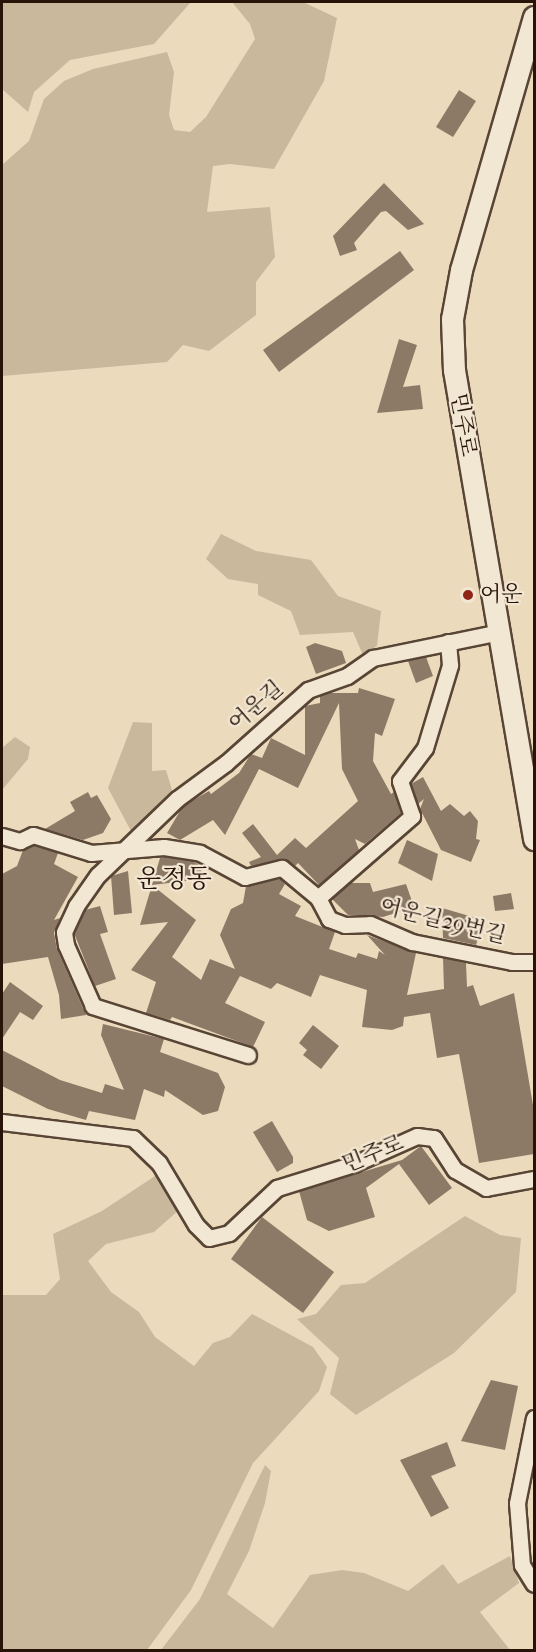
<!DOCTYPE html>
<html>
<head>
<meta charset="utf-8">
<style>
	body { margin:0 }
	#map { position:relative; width:536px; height:1652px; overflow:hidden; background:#ebdabc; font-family:"IM FELL French Canon","Noto Serif KR",serif }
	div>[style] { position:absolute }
	.green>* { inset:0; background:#cab89d }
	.building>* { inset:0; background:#8d7a66 }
	.roads { filter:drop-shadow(2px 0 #584535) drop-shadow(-2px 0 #584535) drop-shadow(0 2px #584535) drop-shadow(0 -2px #584535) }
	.street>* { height:15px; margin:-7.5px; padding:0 7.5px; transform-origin:7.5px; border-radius:7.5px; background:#f2e7d3 }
	.secondary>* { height:21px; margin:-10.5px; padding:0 10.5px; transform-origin:10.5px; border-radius:10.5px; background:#f2e7d3 }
	.dots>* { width:16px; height:16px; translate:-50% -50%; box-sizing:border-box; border:3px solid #f2e7d3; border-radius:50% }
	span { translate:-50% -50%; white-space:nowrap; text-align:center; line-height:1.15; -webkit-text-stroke:4.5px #f2e7d3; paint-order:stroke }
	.street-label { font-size:22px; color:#271308 }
	.poi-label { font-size:22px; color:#271308 }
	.left { translate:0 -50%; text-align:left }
	.quarter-label { font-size:26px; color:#271308 }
	.frame { position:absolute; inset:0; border:3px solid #271308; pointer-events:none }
</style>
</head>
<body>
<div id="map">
	<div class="green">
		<div style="clip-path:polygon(2px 2px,191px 2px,154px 44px,70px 60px,34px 92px,28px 112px,2px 89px)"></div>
		<div style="clip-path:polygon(232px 2px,303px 2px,337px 18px,324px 81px,274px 169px,230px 164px,213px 166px,207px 212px,270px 207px,275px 257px,256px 282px,256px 315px,209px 351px,183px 345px,167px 362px,2px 376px,2px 165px,29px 141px,44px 99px,64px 81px,93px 69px,167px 52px,174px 72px,169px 115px,174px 130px,190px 132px,206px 117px,255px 39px,250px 24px)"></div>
		<div style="clip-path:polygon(221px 534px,256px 551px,311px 560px,338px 596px,381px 611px,377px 646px,363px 655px,353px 632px,300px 635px,291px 611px,258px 595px,258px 584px,228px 579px,206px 559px)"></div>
		<div style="clip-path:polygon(133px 722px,152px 723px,152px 771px,166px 770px,172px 790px,131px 831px,108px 788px)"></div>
		<div style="clip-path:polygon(15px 737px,30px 747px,28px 759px,2px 790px,2px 748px)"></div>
		<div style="clip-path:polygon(161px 1172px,179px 1210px,154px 1232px,106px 1244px,88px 1261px,111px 1292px,139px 1312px,155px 1337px,194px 1366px,213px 1343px,230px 1337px,252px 1314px,313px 1347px,327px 1367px,319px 1391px,253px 1463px,191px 1590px,147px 1650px,2px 1650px,2px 1295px,46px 1295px,60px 1279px,53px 1234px,102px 1211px)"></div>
		<div style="clip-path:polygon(465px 1216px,500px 1235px,521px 1238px,516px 1292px,454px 1353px,356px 1415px,330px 1394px,339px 1358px,297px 1319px,316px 1314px,341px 1285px,365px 1283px)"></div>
		<div style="clip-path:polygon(265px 1465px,271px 1471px,265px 1503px,249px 1551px,227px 1594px,273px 1628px,310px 1575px,342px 1570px,364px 1573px,408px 1591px,443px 1564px,458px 1584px,510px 1556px,519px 1583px,480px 1612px,510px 1650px,161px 1650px,200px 1599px)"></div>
	</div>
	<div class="building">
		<div style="clip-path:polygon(459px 90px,476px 101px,453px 137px,436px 127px)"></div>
		<div style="clip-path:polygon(384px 183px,424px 224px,408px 230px,386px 211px,381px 212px,354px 243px,357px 250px,340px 256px,333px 236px)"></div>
		<div style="clip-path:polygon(400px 251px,414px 270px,279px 372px,263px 350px)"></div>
		<div style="clip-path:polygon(399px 339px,417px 345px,403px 387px,420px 385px,423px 409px,377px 413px)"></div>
		<div style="clip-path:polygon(315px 643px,342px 651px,346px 663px,316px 674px,306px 647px)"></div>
		<div style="clip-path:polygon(426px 657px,433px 676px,416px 683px,408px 661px)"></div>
		<div style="clip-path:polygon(359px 688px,395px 699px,382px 736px,375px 733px,373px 761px,391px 794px,394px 792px,401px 813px,365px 844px,355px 839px,359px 850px,319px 885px,298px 863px,295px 866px,285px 859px,251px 866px,249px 862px,261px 857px,242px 833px,253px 824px,277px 855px,295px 838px,306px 848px,358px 801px,342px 769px,339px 703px,298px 788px,259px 769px,225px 835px,213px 820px,180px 840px,167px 833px,183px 806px,209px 791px,211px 794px,239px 773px,251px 754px,262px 758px,271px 738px,305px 755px,305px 706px,320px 703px,320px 696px,329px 693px,358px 693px)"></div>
		<div style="clip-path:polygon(423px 777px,441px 811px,450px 804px,464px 816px,470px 811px,478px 821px,476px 839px,480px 840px,471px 862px,441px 850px,420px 809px,424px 799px,418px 804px,411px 784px)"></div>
		<div style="clip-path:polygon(88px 792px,91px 798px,97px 795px,111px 819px,103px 833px,83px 840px,45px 829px,75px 811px,70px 802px)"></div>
		<div style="clip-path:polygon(407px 840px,438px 854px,432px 881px,398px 863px)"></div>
		<div style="clip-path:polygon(34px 845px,58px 853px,54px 864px,78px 877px,54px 920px,60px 918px,54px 933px,57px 949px,86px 1015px,61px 1019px,59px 995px,48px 957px,2px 964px,2px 874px,17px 866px,23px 850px)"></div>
		<div style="clip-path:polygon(165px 857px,194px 862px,201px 866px,202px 879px,152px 885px,160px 858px)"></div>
		<div style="clip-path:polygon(128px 871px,132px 913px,114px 915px,111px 876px)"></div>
		<div style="clip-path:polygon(280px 879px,285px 884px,279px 894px,301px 906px,295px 916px,335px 932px,329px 949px,356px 958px,358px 953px,377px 959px,379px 951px,385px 955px,367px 935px,416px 953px,407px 995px,444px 989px,443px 958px,466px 963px,467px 987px,473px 985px,480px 1006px,514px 993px,534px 1111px,534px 1154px,479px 1163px,459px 1054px,437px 1058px,430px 1013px,404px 1017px,403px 1026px,392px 1030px,362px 1027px,367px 990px,320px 975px,311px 997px,277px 983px,271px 989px,240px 976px,225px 1003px,265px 1022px,253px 1047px,172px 1017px,170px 1020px,146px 1013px,156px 982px,131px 970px,168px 922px,140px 925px,152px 885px,196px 920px,172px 957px,201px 980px,210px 959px,235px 969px,220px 935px,231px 909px,243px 903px,246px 886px)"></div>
		<div style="clip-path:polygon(350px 883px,370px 883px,373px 892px,406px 884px,414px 907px,383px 917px,348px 915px,332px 899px)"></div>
		<div style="clip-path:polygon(511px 893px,514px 909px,495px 911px,493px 896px)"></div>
		<div style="clip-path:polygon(100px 906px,108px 932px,100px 934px,116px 979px,95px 986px,74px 933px,85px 910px)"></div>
		<div style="clip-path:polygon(442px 908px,483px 920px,476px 945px,443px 938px)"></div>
		<div style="clip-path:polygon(10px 982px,43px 1006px,33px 1020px,20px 1012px,2px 1039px,2px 994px)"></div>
		<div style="clip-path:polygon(103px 1024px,164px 1039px,160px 1052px,218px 1073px,225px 1087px,218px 1111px,203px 1115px,165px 1090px,164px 1097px,144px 1089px,135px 1120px,89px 1111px,86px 1120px,48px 1109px,2px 1086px,2px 1050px,60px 1080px,102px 1093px,105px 1084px,124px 1090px,101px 1035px)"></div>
		<div style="clip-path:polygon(313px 1025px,339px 1046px,321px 1069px,303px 1055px,307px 1050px,299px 1043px)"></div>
		<div style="clip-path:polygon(272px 1121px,293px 1157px,293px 1163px,277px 1172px,253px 1132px)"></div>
		<div style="clip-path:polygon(421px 1146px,452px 1188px,429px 1205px,399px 1164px,366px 1188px,375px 1217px,329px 1231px,307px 1220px,299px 1191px,402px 1160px)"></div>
		<div style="clip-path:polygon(262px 1217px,334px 1272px,303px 1313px,231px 1259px)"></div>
		<div style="clip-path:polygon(491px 1380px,518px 1386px,505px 1450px,461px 1441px)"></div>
		<div style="clip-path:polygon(447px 1442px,456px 1466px,431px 1476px,449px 1508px,431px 1517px,400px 1460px)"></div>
	</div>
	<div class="roads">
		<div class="street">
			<div style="left:2px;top:836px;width:19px;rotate:16deg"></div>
			<div style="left:20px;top:841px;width:14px;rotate:-25deg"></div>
			<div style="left:33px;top:835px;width:61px;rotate:17.2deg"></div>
			<div style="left:91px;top:853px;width:73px;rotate:-4.7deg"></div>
			<div style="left:164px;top:847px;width:36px;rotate:9deg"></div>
			<div style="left:200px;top:853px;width:51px;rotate:28.1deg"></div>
			<div style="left:245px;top:877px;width:38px;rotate:-14deg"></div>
			<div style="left:282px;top:868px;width:47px;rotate:39.8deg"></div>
			<div style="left:318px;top:898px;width:24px;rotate:62deg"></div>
			<div style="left:329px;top:919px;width:17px;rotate:21deg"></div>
			<div style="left:345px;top:925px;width:25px;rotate:-2deg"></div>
			<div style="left:370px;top:924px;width:46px;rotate:23.2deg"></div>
			<div style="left:412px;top:942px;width:102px;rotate:11.3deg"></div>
			<div style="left:512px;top:962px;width:22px"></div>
			<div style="left:318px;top:898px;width:125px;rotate:-41.1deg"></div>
			<div style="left:412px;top:816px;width:37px;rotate:-109deg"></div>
			<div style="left:400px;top:781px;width:41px;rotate:-52.9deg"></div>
			<div style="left:425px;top:748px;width:87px;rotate:-73.2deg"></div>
			<div style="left:450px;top:665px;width:23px;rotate:-95deg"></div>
			<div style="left:248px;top:1055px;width:163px;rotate:-162.5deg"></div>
			<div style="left:93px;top:1006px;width:67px;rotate:-113.9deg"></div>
			<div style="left:66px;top:945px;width:13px;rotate:-99deg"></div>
			<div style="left:64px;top:932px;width:29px;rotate:-65deg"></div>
			<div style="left:76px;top:906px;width:38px;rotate:-55deg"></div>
			<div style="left:98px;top:875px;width:110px;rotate:-43.9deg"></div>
			<div style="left:177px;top:799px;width:61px;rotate:-36.3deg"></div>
			<div style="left:226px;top:763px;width:110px;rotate:-41.7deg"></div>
			<div style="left:308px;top:690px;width:41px;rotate:-19.7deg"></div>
			<div style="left:347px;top:676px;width:32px;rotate:-35deg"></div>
			<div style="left:373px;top:658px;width:130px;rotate:-11.6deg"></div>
			<div style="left:2px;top:1122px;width:132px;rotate:7deg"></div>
			<div style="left:133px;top:1138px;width:36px;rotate:44deg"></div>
			<div style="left:159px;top:1163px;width:72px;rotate:59.2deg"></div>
			<div style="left:196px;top:1225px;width:18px;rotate:45deg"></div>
			<div style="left:209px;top:1238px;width:21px;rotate:-14deg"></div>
			<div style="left:229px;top:1233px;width:66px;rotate:-43.2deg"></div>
			<div style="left:277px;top:1188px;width:81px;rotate:-17.3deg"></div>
			<div style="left:354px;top:1164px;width:69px;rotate:-24deg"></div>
			<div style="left:417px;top:1136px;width:17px;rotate:7deg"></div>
			<div style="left:434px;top:1138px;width:38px;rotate:57deg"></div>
			<div style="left:455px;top:1170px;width:36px;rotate:30deg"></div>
			<div style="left:486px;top:1188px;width:49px;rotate:-10.6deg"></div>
			<div style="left:534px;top:1418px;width:87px;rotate:101.3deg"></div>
			<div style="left:517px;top:1503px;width:62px;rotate:85.4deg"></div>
			<div style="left:522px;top:1565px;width:22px;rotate:58deg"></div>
		</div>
		<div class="secondary">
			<div style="left:534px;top:17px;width:263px;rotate:106.1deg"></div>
			<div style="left:461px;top:270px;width:50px;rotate:100.4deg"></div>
			<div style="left:452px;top:319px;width:51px;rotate:87.8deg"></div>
			<div style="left:454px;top:370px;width:476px;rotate:80.3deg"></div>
		</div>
	</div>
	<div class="dots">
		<div style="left:468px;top:595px;background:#8f2418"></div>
	</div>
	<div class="street-label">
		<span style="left:463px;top:425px;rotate:80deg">민주로</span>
		<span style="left:256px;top:706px;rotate:-41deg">어운길</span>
		<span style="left:443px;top:921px;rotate:14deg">어운길29번길</span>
		<span style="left:373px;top:1154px;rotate:-22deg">민주로</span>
	</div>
	<div class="poi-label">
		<span class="left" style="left:480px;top:595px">어운</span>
	</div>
	<div class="quarter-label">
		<span style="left:174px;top:879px">운정동</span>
	</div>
	<div class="frame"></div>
</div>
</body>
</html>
